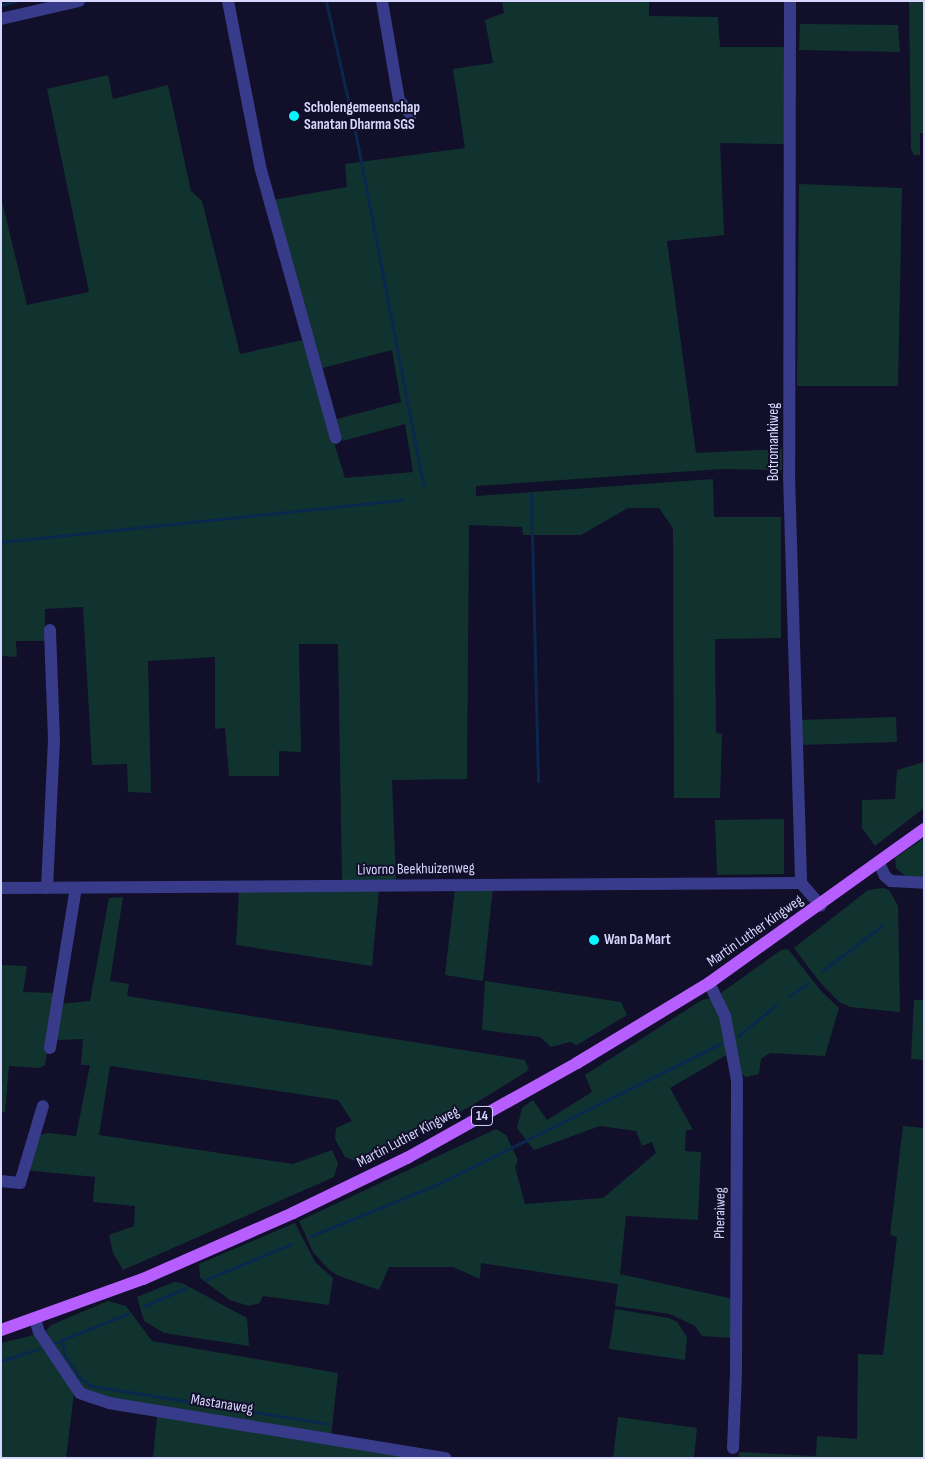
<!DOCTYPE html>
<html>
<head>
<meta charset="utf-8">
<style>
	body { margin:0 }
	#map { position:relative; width:925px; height:1459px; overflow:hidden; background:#110f29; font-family:"Sofia Sans Condensed",sans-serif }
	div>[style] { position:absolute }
	.green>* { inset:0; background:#113330 }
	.stream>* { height:3px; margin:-1.5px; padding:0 1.5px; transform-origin:1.5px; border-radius:1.5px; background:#0a284d }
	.minor>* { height:12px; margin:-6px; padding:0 6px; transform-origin:6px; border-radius:6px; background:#373b8a }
	.primary>* { height:12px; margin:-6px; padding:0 6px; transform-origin:6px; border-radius:6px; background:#b65eff }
	.dots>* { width:14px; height:14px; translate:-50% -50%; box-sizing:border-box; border:2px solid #110f29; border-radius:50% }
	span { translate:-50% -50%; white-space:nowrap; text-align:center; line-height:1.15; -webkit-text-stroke:4px #110f29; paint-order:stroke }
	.shield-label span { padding:1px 4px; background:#110f29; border:1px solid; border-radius:4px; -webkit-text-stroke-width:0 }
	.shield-label { font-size:14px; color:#d8d7ff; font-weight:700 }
	.poi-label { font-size:15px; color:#d8d7ff; font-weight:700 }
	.left { translate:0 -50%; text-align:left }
	.street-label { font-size:15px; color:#d8d7ff }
	.frame { position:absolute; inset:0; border:2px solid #d8d7ff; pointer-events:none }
</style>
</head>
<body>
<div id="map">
	<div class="green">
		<div style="clip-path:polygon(502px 1px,649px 1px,649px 16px,718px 17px,720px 47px,784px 47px,784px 144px,720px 143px,724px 235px,667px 241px,696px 453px,782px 449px,782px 470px,721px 469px,476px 486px,476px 496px,713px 479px,714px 517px,781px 517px,781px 638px,715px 639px,716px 733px,722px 734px,720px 798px,674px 798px,673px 528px,659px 508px,628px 508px,581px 535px,523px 535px,522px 527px,469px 525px,467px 779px,392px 780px,396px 880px,342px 880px,338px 644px,299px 644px,301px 752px,279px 751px,279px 776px,229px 776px,225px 728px,215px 729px,215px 657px,148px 661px,151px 793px,128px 792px,127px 764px,92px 765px,83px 607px,45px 609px,45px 641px,16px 641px,17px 657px,1px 656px,1px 197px,27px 305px,89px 292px,47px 89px,108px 75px,113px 99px,168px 85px,191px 191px,202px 201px,240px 354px,302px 340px,345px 478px,413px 472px,405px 424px,343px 441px,337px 419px,401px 402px,392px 350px,319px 369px,273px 200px,347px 187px,345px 164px,465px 148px,453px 69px,493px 63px,485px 20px,504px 13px)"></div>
		<div style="clip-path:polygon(909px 1px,924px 1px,924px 133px,920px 133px,920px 155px,914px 155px,911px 149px)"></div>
		<div style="clip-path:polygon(800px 24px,898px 25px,900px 52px,799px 50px)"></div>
		<div style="clip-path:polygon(799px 184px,902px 188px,898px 386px,797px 386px)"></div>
		<div style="clip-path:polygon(896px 717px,897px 742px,800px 745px,799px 720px)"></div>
		<div style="clip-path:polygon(924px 762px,924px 808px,875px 846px,862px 828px,862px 800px,895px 799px,897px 770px)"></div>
		<div style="clip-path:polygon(784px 819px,784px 874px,717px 875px,715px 820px)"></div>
		<div style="clip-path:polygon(924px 838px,924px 878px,905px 876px,896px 868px,895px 858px)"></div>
		<div style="clip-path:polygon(455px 888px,493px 888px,483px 981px,445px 975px)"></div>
		<div style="clip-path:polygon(883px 888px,889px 890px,898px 906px,900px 1012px,850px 1007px,839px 1002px,818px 980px,794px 948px,868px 890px)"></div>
		<div style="clip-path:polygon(239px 890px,379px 890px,372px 966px,236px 945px)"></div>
		<div style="clip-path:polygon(123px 897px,110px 981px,129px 984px,127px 996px,525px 1060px,529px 1070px,471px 1106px,361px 1163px,345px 1157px,335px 1139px,336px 1128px,352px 1121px,338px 1100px,110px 1066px,99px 1135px,293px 1164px,332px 1150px,338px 1164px,334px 1177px,123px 1270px,113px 1253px,109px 1235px,134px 1226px,135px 1206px,93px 1202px,95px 1177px,25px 1170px,35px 1136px,48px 1133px,76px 1136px,90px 1065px,81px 1065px,83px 1039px,58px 1040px,54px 1034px,60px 1004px,90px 1001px,109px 898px)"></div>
		<div style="clip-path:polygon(788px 949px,821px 991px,839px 1008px,825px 1056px,770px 1053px,761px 1059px,759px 1074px,746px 1077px,740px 1073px,721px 993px,781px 950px)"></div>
		<div style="clip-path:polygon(1px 965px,27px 966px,23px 992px,56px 993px,45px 1065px,40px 1068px,9px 1066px,5px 1112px,1px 1112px)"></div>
		<div style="clip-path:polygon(485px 981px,621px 1002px,627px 1015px,577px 1045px,570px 1042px,551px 1047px,540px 1037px,482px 1030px)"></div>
		<div style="clip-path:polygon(712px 998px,717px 1003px,730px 1053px,670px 1088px,693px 1130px,686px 1130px,685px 1151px,701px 1152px,698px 1220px,626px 1216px,620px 1274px,733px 1299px,733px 1338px,702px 1336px,695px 1326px,670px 1314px,615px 1306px,618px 1284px,481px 1263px,480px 1279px,453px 1267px,389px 1267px,379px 1290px,339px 1276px,328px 1269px,313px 1252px,299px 1221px,496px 1129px,506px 1135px,518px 1160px,515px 1167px,525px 1204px,603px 1198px,656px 1153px,652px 1142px,642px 1146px,636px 1131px,600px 1126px,534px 1150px,517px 1128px,522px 1108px,533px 1100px,547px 1120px,592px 1092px,585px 1075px,702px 1000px)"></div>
		<div style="clip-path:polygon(914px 1000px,924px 1000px,924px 1060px,911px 1059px)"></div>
		<div style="clip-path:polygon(903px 1126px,924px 1128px,924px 1458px,739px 1458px,739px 1452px,816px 1456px,817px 1436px,857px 1439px,858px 1354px,883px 1355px,897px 1237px,890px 1235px)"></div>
		<div style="clip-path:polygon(295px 1223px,315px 1262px,333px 1278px,329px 1305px,263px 1296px,260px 1303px,249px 1306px,230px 1300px,200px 1278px,199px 1264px)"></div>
		<div style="clip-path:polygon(174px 1282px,182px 1283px,247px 1318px,249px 1346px,164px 1333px,144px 1321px,137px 1297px)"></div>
		<div style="clip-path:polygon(108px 1301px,126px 1306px,152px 1341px,338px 1373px,331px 1436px,108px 1399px,81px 1387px,46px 1331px,51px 1325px)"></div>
		<div style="clip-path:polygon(615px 1309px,669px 1318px,677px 1322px,687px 1337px,685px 1360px,609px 1349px)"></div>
		<div style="clip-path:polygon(34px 1335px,74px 1393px,66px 1458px,1px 1458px,1px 1343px)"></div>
		<div style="clip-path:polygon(157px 1416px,420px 1458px,153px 1458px)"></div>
		<div style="clip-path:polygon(618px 1417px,697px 1428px,694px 1457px,699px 1458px,613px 1458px)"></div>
	</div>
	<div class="stream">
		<div style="left:326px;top:1px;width:143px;rotate:77.5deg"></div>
		<div style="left:357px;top:141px;width:350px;rotate:79.1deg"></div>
		<div style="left:1px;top:5px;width:16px;rotate:-15deg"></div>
		<div style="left:531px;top:494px;width:287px;rotate:88.6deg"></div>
		<div style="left:1px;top:542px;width:403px;rotate:-6deg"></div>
		<div style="left:822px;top:971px;width:76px;rotate:-37deg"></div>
		<div style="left:789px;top:996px;width:23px;rotate:-34deg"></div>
		<div style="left:738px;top:1036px;width:49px;rotate:-39.2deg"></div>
		<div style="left:311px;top:1236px;width:137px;rotate:-22.3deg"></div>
		<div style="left:438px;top:1184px;width:315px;rotate:-26.4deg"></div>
		<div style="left:205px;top:1280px;width:93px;rotate:-22.7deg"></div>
		<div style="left:144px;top:1306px;width:46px;rotate:-23.2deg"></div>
		<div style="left:62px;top:1341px;width:13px;rotate:81deg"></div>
		<div style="left:64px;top:1354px;width:30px;rotate:56deg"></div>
		<div style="left:81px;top:1379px;width:13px;rotate:32deg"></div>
		<div style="left:92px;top:1386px;width:239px;rotate:9.1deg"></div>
		<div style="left:54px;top:1343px;width:79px;rotate:-21.7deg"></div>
		<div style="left:1px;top:1361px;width:39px;rotate:-18deg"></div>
	</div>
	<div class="minor">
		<div style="left:228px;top:1px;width:172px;rotate:79deg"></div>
		<div style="left:261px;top:170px;width:278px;rotate:74.4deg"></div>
		<div style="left:382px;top:1px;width:100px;rotate:80.3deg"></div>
		<div style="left:399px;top:100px;width:19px;rotate:51deg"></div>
		<div style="left:790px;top:1px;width:474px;rotate:90.1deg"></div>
		<div style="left:789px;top:475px;width:408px;rotate:88.3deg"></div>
		<div style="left:1px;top:19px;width:80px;rotate:-13deg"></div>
		<div style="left:879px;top:863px;width:14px;rotate:65deg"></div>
		<div style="left:885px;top:876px;width:8px;rotate:40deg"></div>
		<div style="left:891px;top:881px;width:33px;rotate:3deg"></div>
		<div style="left:1px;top:888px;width:800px;rotate:-0.36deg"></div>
		<div style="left:801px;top:883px;width:30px;rotate:49deg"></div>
		<div style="left:47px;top:888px;width:148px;rotate:-87.3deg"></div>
		<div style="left:54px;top:740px;width:110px;rotate:-92.1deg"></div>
		<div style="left:709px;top:983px;width:37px;rotate:64deg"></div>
		<div style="left:725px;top:1016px;width:65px;rotate:79.4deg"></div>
		<div style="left:737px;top:1080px;width:293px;rotate:90.2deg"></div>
		<div style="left:736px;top:1373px;width:75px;rotate:92.3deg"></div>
		<div style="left:50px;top:1048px;width:162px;rotate:-80.8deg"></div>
		<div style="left:1px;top:1181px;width:19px;rotate:6deg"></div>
		<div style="left:20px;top:1183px;width:80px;rotate:-73.4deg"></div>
		<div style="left:35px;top:1319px;width:14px;rotate:73deg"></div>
		<div style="left:39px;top:1332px;width:73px;rotate:56.1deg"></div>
		<div style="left:80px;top:1393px;width:12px;rotate:20deg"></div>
		<div style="left:91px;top:1397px;width:19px;rotate:18deg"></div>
		<div style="left:109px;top:1403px;width:341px;rotate:9.3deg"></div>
	</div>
	<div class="primary">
		<div style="left:1px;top:1330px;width:151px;rotate:-19.8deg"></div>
		<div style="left:143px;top:1279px;width:164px;rotate:-23.7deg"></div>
		<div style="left:293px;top:1213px;width:127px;rotate:-25.8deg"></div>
		<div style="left:407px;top:1158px;width:195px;rotate:-29.2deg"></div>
		<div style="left:577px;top:1063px;width:154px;rotate:-31.2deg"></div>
		<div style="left:709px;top:983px;width:264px;rotate:-35.6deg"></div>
	</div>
	<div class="dots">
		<div style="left:294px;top:116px;background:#03f9ff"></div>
		<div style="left:594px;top:940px;background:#03f9ff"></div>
	</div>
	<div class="shield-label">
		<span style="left:482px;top:1116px">14</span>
	</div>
	<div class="poi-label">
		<span class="left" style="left:304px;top:116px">Scholengemeenschap<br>Sanatan Dharma SGS</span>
		<span class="left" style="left:604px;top:940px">Wan Da Mart</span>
	</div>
	<div class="street-label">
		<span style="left:774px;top:442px;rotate:-90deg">Botromankiweg</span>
		<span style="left:416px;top:869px;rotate:-1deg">Livorno Beekhuizenweg</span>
		<span style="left:755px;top:931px;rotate:-35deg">Martin Luther Kingweg</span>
		<span style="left:408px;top:1137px;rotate:-28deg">Martin Luther Kingweg</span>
		<span style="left:720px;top:1213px;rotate:-89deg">Pheraiweg</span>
		<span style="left:222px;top:1404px;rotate:9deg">Mastanaweg</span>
	</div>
	<div class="frame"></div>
</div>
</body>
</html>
